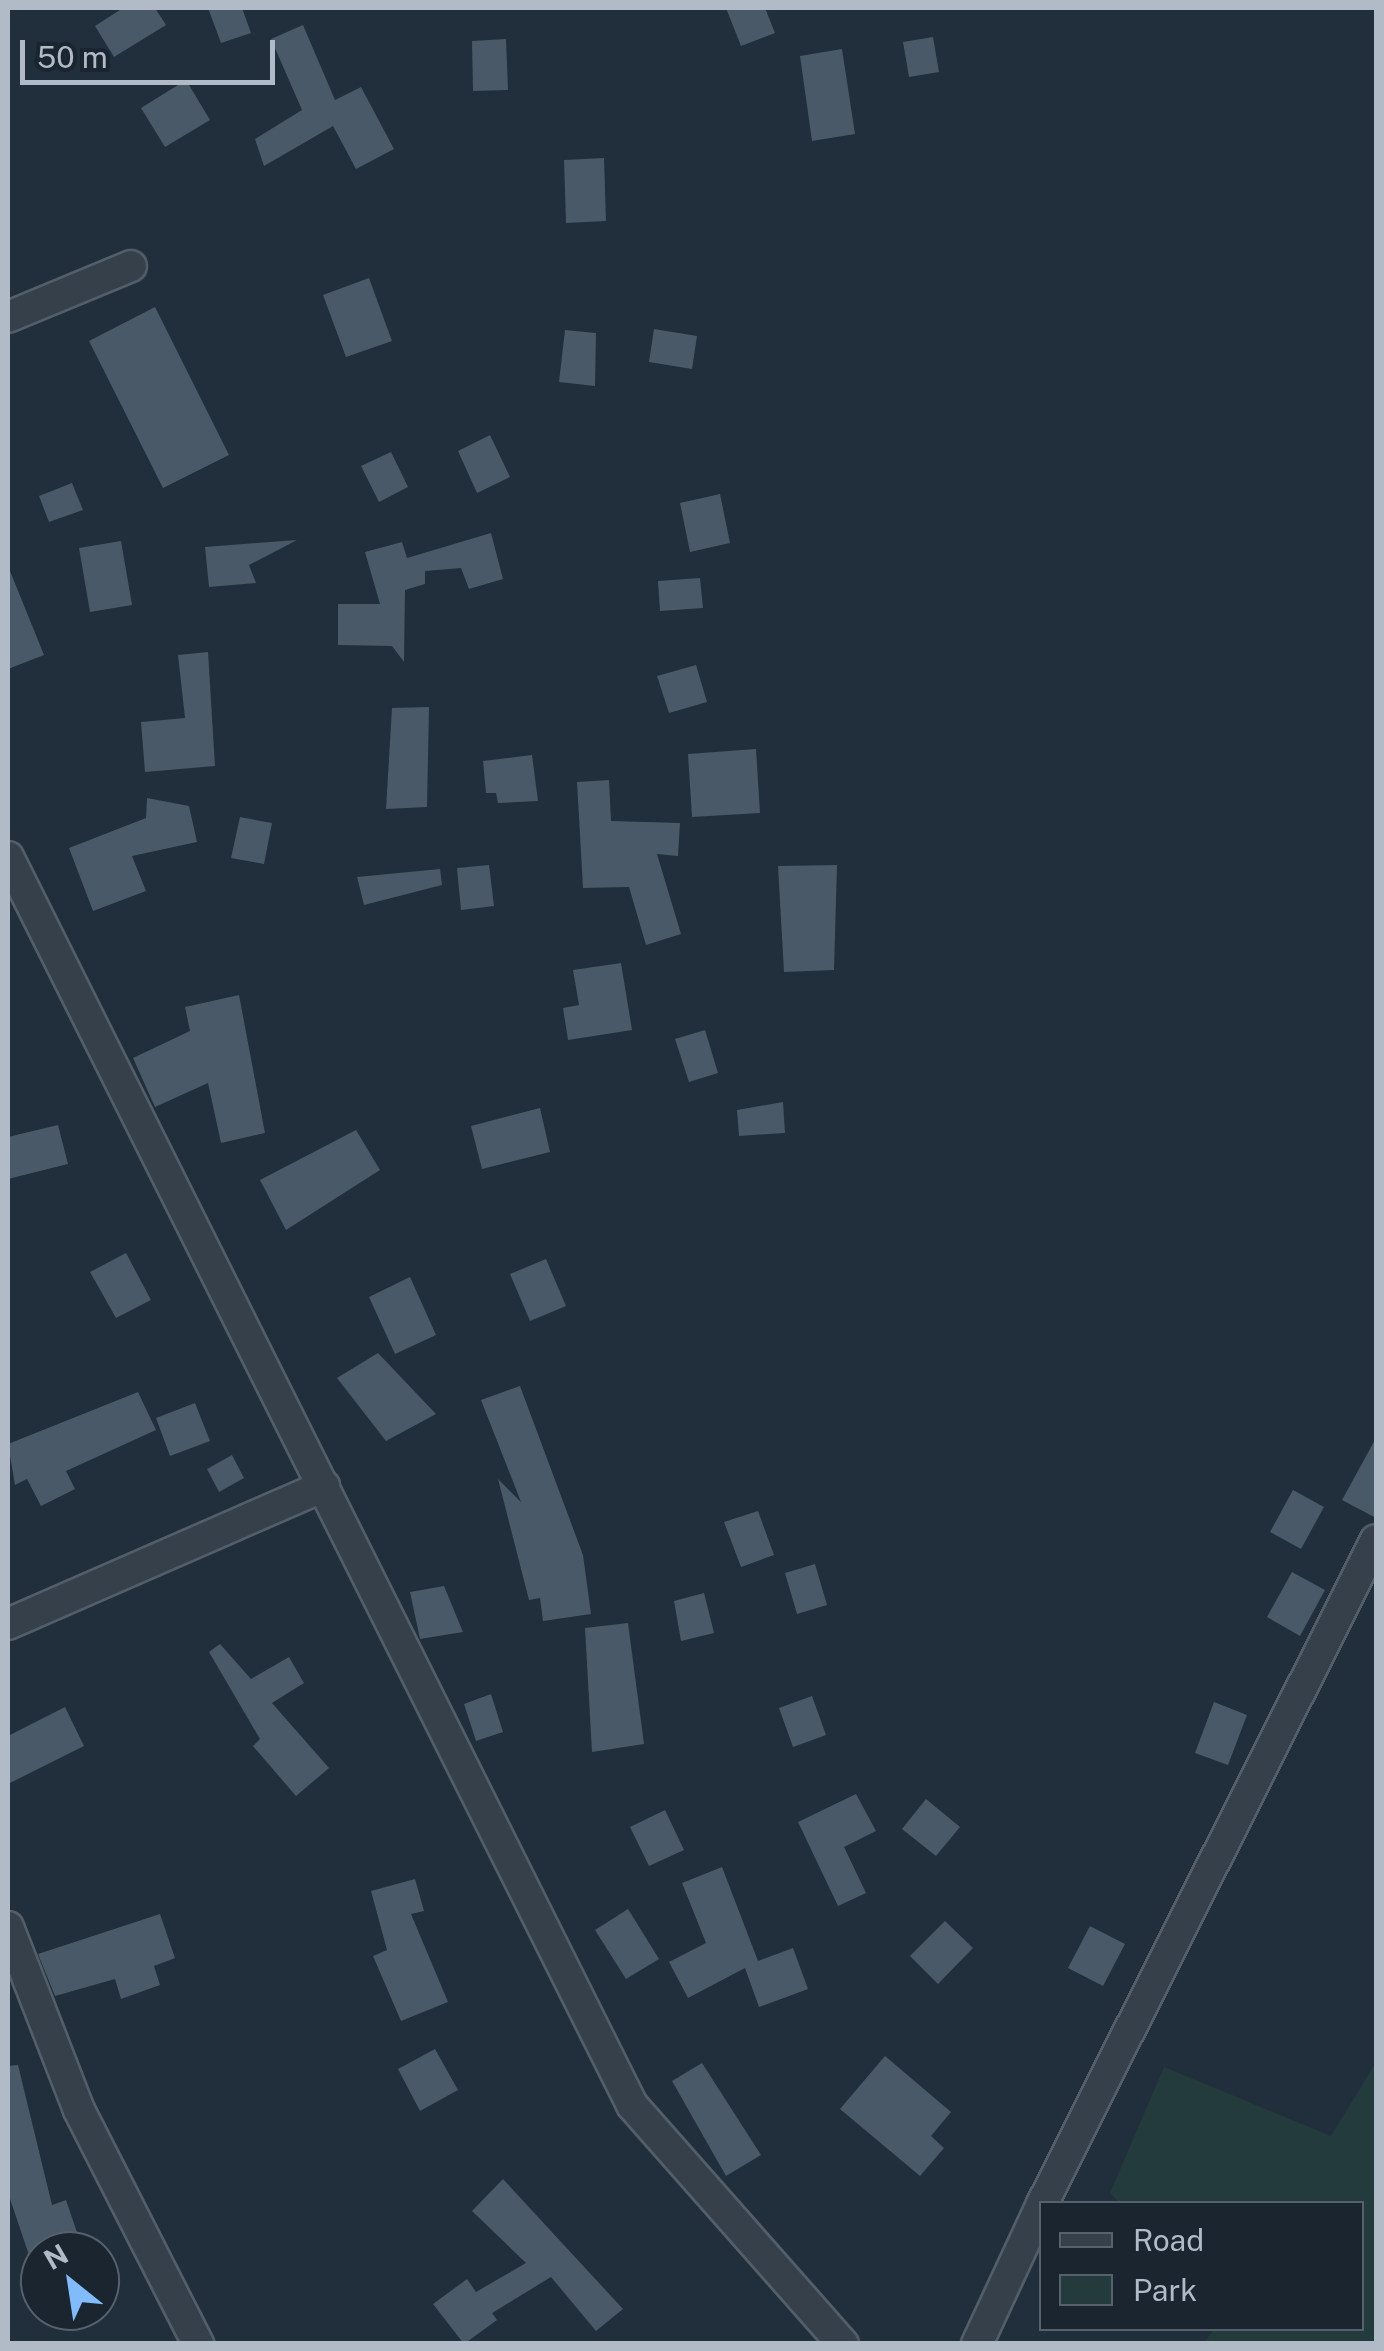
<!DOCTYPE html>
<html>
<head>
<meta charset="utf-8">
<style>
	body { margin:0 }
	#map { position:relative; width:1384px; height:2351px; overflow:hidden; background:#212e3b; font-family:"Public Sans",sans-serif }
	div>[style] { position:absolute }
	.green>* { inset:0; background:#233b3c }
	.building>* { inset:0; background:#4a5967 }
	.roads { filter:drop-shadow(2px 0 #535e69) drop-shadow(-2px 0 #535e69) drop-shadow(0 2px #535e69) drop-shadow(0 -2px #535e69) }
	.minor>* { height:30px; margin:-15px; padding:0 15px; transform-origin:15px; border-radius:15px; background:#35404b }
	span { translate:-50% -50%; white-space:nowrap; text-align:center; line-height:1.15; -webkit-text-stroke:10px #1a252f; paint-order:stroke }
	.frame { position:absolute; inset:0; border:10px solid #b0bbc7; pointer-events:none }
	.legend { position:absolute; left:1039px; top:2201px; width:325px; height:130px; box-sizing:border-box; background:#1a252f; border:2px solid #56616c; margin:0; padding:12px 18px; list-style:none; font-size:30px; color:#b0bbc7 }
	.legend li { display:flex; align-items:center; gap:20px; height:50px }
	.legend b { width:50px; border:2px solid #56616c }
	.north { position:absolute; left:20px; top:2231px; width:100px; height:100px; box-sizing:border-box; background:#1a252f; border:2px solid #56616c; border-radius:50%; rotate:330deg; font-size:28px; font-weight:700; line-height:40px; text-align:center; color:#b0bbc7 }
	.north::after { content:''; display:block; margin:auto; width:35px; height:45px; background:#81bbfb; clip-path:polygon(50% 0,100% 100%,50% 72%,0 100%) }
	.scale { position:absolute; left:20px; top:40px; width:255px; height:45px; box-sizing:border-box; border:5px solid #b0bbc7; border-top:0; padding-left:12px; font-size:30px; line-height:35px; white-space:nowrap; color:#b0bbc7; -webkit-text-stroke:8px #1a252f; paint-order:stroke }
</style>
</head>
<body>
<div id="map">
	<div class="green">
		<div style="clip-path:polygon(1376px 2062px,1376px 2343px,1203px 2343px,1215px 2329px,1362px 2328px,1362px 2204px,1120px 2203px,1110px 2193px,1164px 2067px,1331px 2136px)"></div>
	</div>
	<div class="building">
		<div style="clip-path:polygon(123px 8px,155px 8px,166px 25px,114px 57px,95px 26px)"></div>
		<div style="clip-path:polygon(208px 8px,242px 8px,251px 33px,221px 43px)"></div>
		<div style="clip-path:polygon(726px 8px,765px 8px,775px 33px,741px 46px)"></div>
		<div style="clip-path:polygon(303px 25px,335px 100px,361px 87px,394px 149px,356px 169px,333px 126px,264px 166px,255px 139px,302px 110px,271px 39px)"></div>
		<div style="clip-path:polygon(933px 37px,939px 72px,909px 77px,903px 42px)"></div>
		<div style="clip-path:polygon(506px 39px,508px 90px,473px 91px,472px 41px)"></div>
		<div style="clip-path:polygon(842px 49px,855px 134px,812px 141px,800px 56px)"></div>
		<div style="clip-path:polygon(186px 80px,210px 120px,165px 147px,141px 108px)"></div>
		<div style="clip-path:polygon(604px 158px,606px 221px,566px 223px,564px 160px)"></div>
		<div style="clip-path:polygon(369px 278px,392px 341px,346px 357px,323px 295px)"></div>
		<div style="clip-path:polygon(155px 307px,229px 455px,163px 488px,89px 341px)"></div>
		<div style="clip-path:polygon(654px 329px,697px 336px,692px 369px,649px 362px)"></div>
		<div style="clip-path:polygon(565px 330px,596px 333px,595px 386px,559px 382px)"></div>
		<div style="clip-path:polygon(490px 435px,510px 477px,477px 493px,458px 451px)"></div>
		<div style="clip-path:polygon(391px 452px,408px 487px,379px 502px,361px 466px)"></div>
		<div style="clip-path:polygon(72px 483px,83px 510px,49px 522px,39px 496px)"></div>
		<div style="clip-path:polygon(720px 494px,730px 543px,690px 552px,680px 503px)"></div>
		<div style="clip-path:polygon(491px 533px,503px 579px,469px 589px,461px 568px,425px 571px,425px 584px,405px 590px,404px 662px,392px 646px,338px 645px,338px 604px,380px 604px,365px 552px,402px 542px,407px 558px)"></div>
		<div style="clip-path:polygon(297px 540px,249px 565px,256px 583px,209px 587px,205px 547px)"></div>
		<div style="clip-path:polygon(121px 541px,132px 605px,90px 612px,79px 548px)"></div>
		<div style="clip-path:polygon(8px 566px,44px 655px,8px 669px)"></div>
		<div style="clip-path:polygon(700px 578px,703px 608px,660px 611px,658px 581px)"></div>
		<div style="clip-path:polygon(208px 652px,215px 766px,145px 772px,141px 722px,185px 718px,178px 655px)"></div>
		<div style="clip-path:polygon(696px 665px,707px 702px,669px 713px,657px 676px)"></div>
		<div style="clip-path:polygon(429px 707px,427px 807px,386px 809px,392px 708px)"></div>
		<div style="clip-path:polygon(756px 749px,760px 813px,692px 817px,688px 754px)"></div>
		<div style="clip-path:polygon(532px 755px,538px 801px,498px 803px,496px 793px,486px 793px,483px 761px)"></div>
		<div style="clip-path:polygon(609px 780px,611px 821px,680px 823px,678px 856px,657px 854px,681px 934px,646px 945px,629px 887px,583px 888px,577px 782px)"></div>
		<div style="clip-path:polygon(147px 798px,189px 806px,197px 842px,132px 856px,146px 891px,93px 911px,69px 848px,146px 818px)"></div>
		<div style="clip-path:polygon(240px 817px,272px 823px,264px 864px,231px 858px)"></div>
		<div style="clip-path:polygon(489px 865px,494px 906px,461px 910px,457px 868px)"></div>
		<div style="clip-path:polygon(837px 865px,834px 970px,784px 972px,778px 866px)"></div>
		<div style="clip-path:polygon(440px 869px,442px 885px,364px 905px,357px 877px)"></div>
		<div style="clip-path:polygon(621px 963px,632px 1030px,568px 1040px,563px 1008px,579px 1005px,573px 970px)"></div>
		<div style="clip-path:polygon(239px 995px,265px 1133px,221px 1143px,208px 1083px,155px 1107px,133px 1058px,190px 1031px,185px 1007px)"></div>
		<div style="clip-path:polygon(705px 1030px,718px 1073px,689px 1082px,675px 1039px)"></div>
		<div style="clip-path:polygon(783px 1102px,785px 1133px,739px 1136px,737px 1110px)"></div>
		<div style="clip-path:polygon(540px 1108px,550px 1152px,482px 1169px,471px 1126px)"></div>
		<div style="clip-path:polygon(58px 1125px,68px 1164px,8px 1179px,8px 1137px)"></div>
		<div style="clip-path:polygon(356px 1130px,380px 1170px,286px 1230px,260px 1180px)"></div>
		<div style="clip-path:polygon(126px 1253px,151px 1300px,116px 1318px,90px 1272px)"></div>
		<div style="clip-path:polygon(546px 1259px,566px 1306px,530px 1321px,510px 1274px)"></div>
		<div style="clip-path:polygon(410px 1277px,436px 1335px,395px 1354px,369px 1297px)"></div>
		<div style="clip-path:polygon(378px 1353px,436px 1414px,386px 1441px,337px 1378px)"></div>
		<div style="clip-path:polygon(520px 1386px,583px 1555px,591px 1614px,543px 1621px,540px 1598px,529px 1600px,498px 1479px,521px 1502px,481px 1400px)"></div>
		<div style="clip-path:polygon(138px 1392px,156px 1430px,66px 1471px,75px 1489px,41px 1506px,27px 1479px,15px 1485px,8px 1444px)"></div>
		<div style="clip-path:polygon(195px 1403px,210px 1441px,170px 1456px,156px 1418px)"></div>
		<div style="clip-path:polygon(1376px 1438px,1376px 1518px,1342px 1500px)"></div>
		<div style="clip-path:polygon(232px 1455px,244px 1478px,219px 1492px,207px 1469px)"></div>
		<div style="clip-path:polygon(1293px 1490px,1324px 1507px,1301px 1549px,1270px 1532px)"></div>
		<div style="clip-path:polygon(758px 1511px,774px 1555px,741px 1567px,724px 1522px)"></div>
		<div style="clip-path:polygon(815px 1564px,827px 1605px,797px 1614px,785px 1573px)"></div>
		<div style="clip-path:polygon(1292px 1572px,1325px 1590px,1300px 1636px,1267px 1617px)"></div>
		<div style="clip-path:polygon(444px 1586px,463px 1632px,420px 1639px,410px 1592px)"></div>
		<div style="clip-path:polygon(704px 1593px,714px 1633px,681px 1641px,674px 1601px)"></div>
		<div style="clip-path:polygon(628px 1623px,644px 1744px,592px 1752px,585px 1628px)"></div>
		<div style="clip-path:polygon(220px 1644px,251px 1679px,289px 1657px,304px 1683px,272px 1703px,329px 1768px,296px 1796px,253px 1746px,260px 1739px,209px 1652px)"></div>
		<div style="clip-path:polygon(491px 1694px,503px 1732px,476px 1741px,464px 1704px)"></div>
		<div style="clip-path:polygon(812px 1696px,826px 1735px,793px 1747px,779px 1708px)"></div>
		<div style="clip-path:polygon(1214px 1702px,1247px 1715px,1228px 1765px,1195px 1753px)"></div>
		<div style="clip-path:polygon(65px 1707px,84px 1746px,8px 1784px,8px 1736px)"></div>
		<div style="clip-path:polygon(856px 1794px,876px 1831px,844px 1847px,866px 1893px,838px 1906px,798px 1822px)"></div>
		<div style="clip-path:polygon(926px 1799px,960px 1827px,936px 1856px,902px 1829px)"></div>
		<div style="clip-path:polygon(665px 1810px,684px 1850px,649px 1866px,630px 1827px)"></div>
		<div style="clip-path:polygon(722px 1867px,758px 1961px,793px 1948px,808px 1989px,759px 2007px,745px 1968px,688px 1998px,669px 1962px,706px 1943px,682px 1883px)"></div>
		<div style="clip-path:polygon(415px 1879px,424px 1911px,411px 1914px,448px 2002px,401px 2021px,373px 1956px,387px 1950px,371px 1891px)"></div>
		<div style="clip-path:polygon(628px 1909px,659px 1959px,626px 1979px,595px 1930px)"></div>
		<div style="clip-path:polygon(160px 1914px,175px 1958px,154px 1966px,160px 1985px,121px 1999px,115px 1979px,55px 1996px,38px 1954px)"></div>
		<div style="clip-path:polygon(945px 1921px,973px 1948px,938px 1984px,910px 1956px)"></div>
		<div style="clip-path:polygon(1090px 1926px,1125px 1944px,1103px 1986px,1068px 1968px)"></div>
		<div style="clip-path:polygon(435px 2049px,458px 2090px,420px 2111px,398px 2069px)"></div>
		<div style="clip-path:polygon(885px 2056px,951px 2112px,931px 2136px,944px 2148px,920px 2176px,840px 2109px)"></div>
		<div style="clip-path:polygon(702px 2063px,761px 2155px,726px 2176px,672px 2081px)"></div>
		<div style="clip-path:polygon(18px 2065px,52px 2205px,66px 2200px,80px 2241px,30px 2258px,8px 2193px,8px 2066px)"></div>
		<div style="clip-path:polygon(503px 2179px,623px 2309px,596px 2331px,551px 2277px,492px 2313px,497px 2320px,464px 2344px,433px 2304px,467px 2279px,476px 2292px,526px 2263px,472px 2211px)"></div>
	</div>
	<div class="roads">
		<div class="minor">
			<div style="left:8px;top:317px;width:133px;rotate:-22.5deg"></div>
			<div style="left:8px;top:857px;width:1395px;rotate:63.43deg"></div>
			<div style="left:632px;top:2105px;width:319px;rotate:48.6deg"></div>
			<div style="left:8px;top:1624px;width:345px;rotate:-23.6deg"></div>
			<div style="left:8px;top:1927px;width:196px;rotate:68.8deg"></div>
			<div style="left:79px;top:2110px;width:263px;rotate:63deg"></div>
			<div style="left:1042px;top:2204px;width:743px;rotate:-63.3deg"></div>
			<div style="left:977px;top:2344px;width:154px;rotate:-65.1deg"></div>
		</div>
	</div>
	<div class="frame"></div>
	<ul class="legend">
	<li><b style="height:12px;background:#35404b"></b>Road</li>
	<li><b style="height:28px;background:#233b3c"></b>Park</li>
	</ul>
	<div class="north">N</div>
	<div class="scale">50 m</div>
</div>
</body>
</html>
